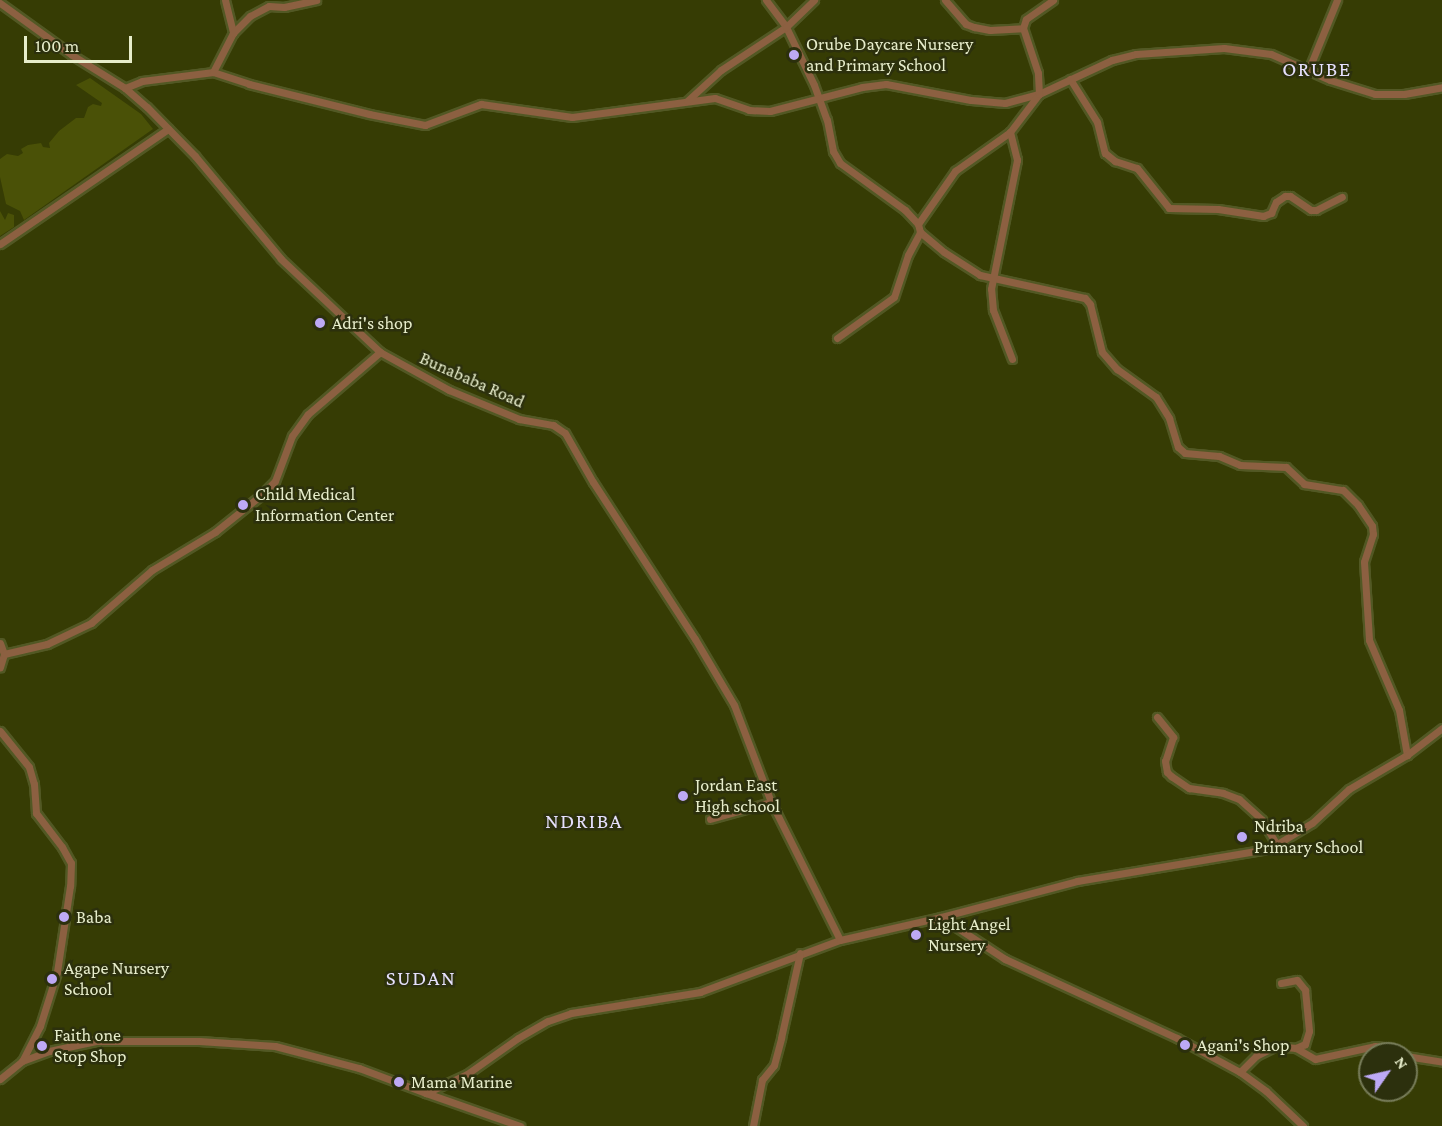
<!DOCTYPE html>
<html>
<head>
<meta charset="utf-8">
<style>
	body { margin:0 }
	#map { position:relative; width:1442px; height:1126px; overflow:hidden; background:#363c04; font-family:"Crimson Pro",serif }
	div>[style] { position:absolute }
	.green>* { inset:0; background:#4a5107 }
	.roads { filter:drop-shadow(2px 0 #525824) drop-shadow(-2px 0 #525824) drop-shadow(0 2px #525824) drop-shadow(0 -2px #525824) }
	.street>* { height:7px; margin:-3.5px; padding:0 3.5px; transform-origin:3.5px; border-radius:3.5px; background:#8c6041 }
	.dots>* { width:16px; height:16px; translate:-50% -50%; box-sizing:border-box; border:3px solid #2c300d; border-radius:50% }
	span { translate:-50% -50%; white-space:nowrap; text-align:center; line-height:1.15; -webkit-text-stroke:5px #2c300d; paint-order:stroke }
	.poi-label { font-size:18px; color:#e7edcb }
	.left { translate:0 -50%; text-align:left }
	.street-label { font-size:18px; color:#e7edcb }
	.quarter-label { font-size:21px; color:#e6e0fd; letter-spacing:1.5px }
	.north { position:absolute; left:1358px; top:1042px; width:60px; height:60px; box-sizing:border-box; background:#2c300d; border:2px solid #777c59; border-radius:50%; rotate:56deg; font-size:16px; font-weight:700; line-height:24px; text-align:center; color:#e7edcb }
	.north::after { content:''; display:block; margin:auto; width:21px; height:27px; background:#bda9f5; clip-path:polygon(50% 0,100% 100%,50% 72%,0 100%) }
	.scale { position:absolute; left:24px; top:36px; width:108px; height:27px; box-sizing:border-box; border:3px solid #e7edcb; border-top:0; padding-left:8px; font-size:18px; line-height:21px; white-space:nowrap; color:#e7edcb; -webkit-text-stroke:4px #2c300d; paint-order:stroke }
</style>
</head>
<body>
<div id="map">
	<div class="green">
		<div style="clip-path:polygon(90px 78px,141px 114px,153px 129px,24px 220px,20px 211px,6px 204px,0 177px,0 159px,7px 154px,18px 156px,23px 153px,21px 149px,28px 145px,41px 143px,43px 147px,50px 148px,49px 143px,59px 131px,76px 118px,84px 118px,88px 107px,93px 104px,101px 106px,102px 103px,76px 85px)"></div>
		<div style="clip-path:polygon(0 211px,5px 220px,8px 213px,14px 215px,14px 227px,0 236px)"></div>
	</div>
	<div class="roads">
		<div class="street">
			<div style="left:225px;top:0;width:34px;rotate:76deg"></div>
			<div style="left:766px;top:0;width:34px;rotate:53deg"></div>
			<div style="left:786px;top:27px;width:64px;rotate:64.2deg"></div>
			<div style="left:814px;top:85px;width:37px;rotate:70deg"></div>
			<div style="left:827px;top:120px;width:32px;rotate:79deg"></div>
			<div style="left:833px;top:151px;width:14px;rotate:60deg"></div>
			<div style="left:840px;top:163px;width:80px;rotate:35.9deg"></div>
			<div style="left:905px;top:210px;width:19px;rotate:47deg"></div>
			<div style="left:918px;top:224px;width:8px;rotate:76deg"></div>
			<div style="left:920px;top:232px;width:31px;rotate:40deg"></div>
			<div style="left:944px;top:252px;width:43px;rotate:32.6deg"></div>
			<div style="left:980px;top:275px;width:107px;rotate:12.4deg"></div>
			<div style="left:1085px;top:298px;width:8px;rotate:50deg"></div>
			<div style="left:1090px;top:304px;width:49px;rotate:76deg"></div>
			<div style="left:1102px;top:352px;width:23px;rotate:49deg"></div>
			<div style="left:1117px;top:369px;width:48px;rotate:35.7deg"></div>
			<div style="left:1156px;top:397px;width:25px;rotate:58deg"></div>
			<div style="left:1169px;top:418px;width:30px;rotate:73deg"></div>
			<div style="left:1178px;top:447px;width:9px;rotate:41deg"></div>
			<div style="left:1185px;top:453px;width:34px;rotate:5deg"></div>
			<div style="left:1219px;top:456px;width:23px;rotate:23deg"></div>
			<div style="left:1240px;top:465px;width:46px;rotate:2.5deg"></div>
			<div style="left:1286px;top:467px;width:25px;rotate:43deg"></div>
			<div style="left:1304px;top:484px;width:39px;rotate:9deg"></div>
			<div style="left:1343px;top:490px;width:21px;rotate:45deg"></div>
			<div style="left:1358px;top:505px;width:25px;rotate:56deg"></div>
			<div style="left:1372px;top:526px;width:8px;rotate:83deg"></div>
			<div style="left:1373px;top:534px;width:29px;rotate:108deg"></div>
			<div style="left:1364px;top:562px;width:78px;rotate:86.3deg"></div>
			<div style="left:1369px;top:640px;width:76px;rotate:66.8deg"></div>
			<div style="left:1399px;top:710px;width:46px;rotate:79.9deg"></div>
			<div style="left:945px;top:0;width:32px;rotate:49deg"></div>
			<div style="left:966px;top:24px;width:9px;rotate:21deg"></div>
			<div style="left:974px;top:27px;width:16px;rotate:11deg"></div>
			<div style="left:990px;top:30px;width:33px;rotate:-3deg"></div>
			<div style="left:0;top:3px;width:89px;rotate:35.8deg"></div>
			<div style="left:72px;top:55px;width:62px;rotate:31.9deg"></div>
			<div style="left:125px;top:88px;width:29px;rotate:41deg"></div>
			<div style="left:147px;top:107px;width:69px;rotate:45.6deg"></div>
			<div style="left:195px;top:156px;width:134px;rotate:50.1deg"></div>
			<div style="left:281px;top:259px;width:136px;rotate:43.2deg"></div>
			<div style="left:380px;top:352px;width:79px;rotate:28.8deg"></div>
			<div style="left:449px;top:390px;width:76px;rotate:22.5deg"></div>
			<div style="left:519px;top:419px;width:35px;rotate:10deg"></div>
			<div style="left:553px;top:425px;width:14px;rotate:34deg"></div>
			<div style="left:565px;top:433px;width:56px;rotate:60.3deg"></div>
			<div style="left:593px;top:482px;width:187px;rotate:57deg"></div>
			<div style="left:695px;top:639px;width:77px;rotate:59.4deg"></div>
			<div style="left:734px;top:705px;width:104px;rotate:69.1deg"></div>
			<div style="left:771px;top:802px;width:154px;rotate:63.4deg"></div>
			<div style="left:1308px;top:71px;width:77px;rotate:-67.8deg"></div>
			<div style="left:213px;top:72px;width:44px;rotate:-62.9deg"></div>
			<div style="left:233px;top:33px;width:24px;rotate:-45deg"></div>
			<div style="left:250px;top:16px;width:21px;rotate:-28deg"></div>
			<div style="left:269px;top:6px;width:15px;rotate:4deg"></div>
			<div style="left:284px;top:7px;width:33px;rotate:-12deg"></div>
			<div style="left:1070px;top:79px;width:51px;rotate:57.9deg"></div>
			<div style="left:1097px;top:122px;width:32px;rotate:76deg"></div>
			<div style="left:1105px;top:153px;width:13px;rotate:39deg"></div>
			<div style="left:1115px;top:161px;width:23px;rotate:18deg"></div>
			<div style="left:1137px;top:168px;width:51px;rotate:51.3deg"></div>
			<div style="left:1169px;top:208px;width:49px;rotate:1.2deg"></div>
			<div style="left:1218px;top:209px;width:46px;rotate:8.8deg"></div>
			<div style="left:1263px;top:216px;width:9px;rotate:-21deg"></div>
			<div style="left:1271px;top:213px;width:12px;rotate:-66deg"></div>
			<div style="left:1276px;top:202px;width:11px;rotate:-34deg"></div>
			<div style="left:1285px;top:196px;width:5px"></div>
			<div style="left:1290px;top:196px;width:25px;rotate:34deg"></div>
			<div style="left:1311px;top:210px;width:5px"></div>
			<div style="left:1316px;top:210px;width:29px;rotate:-27deg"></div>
			<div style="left:125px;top:88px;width:18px;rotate:-22deg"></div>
			<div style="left:142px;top:81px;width:72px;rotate:-7.2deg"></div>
			<div style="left:213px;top:72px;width:38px;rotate:18deg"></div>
			<div style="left:249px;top:84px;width:124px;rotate:14deg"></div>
			<div style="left:369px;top:114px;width:57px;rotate:11.1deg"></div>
			<div style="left:425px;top:125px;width:60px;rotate:-20.6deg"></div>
			<div style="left:481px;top:104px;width:92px;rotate:8.1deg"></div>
			<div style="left:572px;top:117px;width:144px;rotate:-7.6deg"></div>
			<div style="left:715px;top:98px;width:36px;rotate:19deg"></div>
			<div style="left:749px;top:110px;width:21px;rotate:3deg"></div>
			<div style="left:770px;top:111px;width:95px;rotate:-14.6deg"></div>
			<div style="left:862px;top:87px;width:24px;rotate:-7deg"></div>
			<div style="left:886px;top:84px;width:86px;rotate:10.7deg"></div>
			<div style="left:971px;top:100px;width:34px;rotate:5deg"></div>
			<div style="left:1005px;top:103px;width:35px;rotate:-15deg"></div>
			<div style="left:1039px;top:94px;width:81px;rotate:-25deg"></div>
			<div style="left:1112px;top:60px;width:25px;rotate:-14deg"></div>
			<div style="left:1136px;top:54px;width:88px;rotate:-3.9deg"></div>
			<div style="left:1224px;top:48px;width:47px;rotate:7.3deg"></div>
			<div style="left:1271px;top:54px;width:64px;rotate:23.8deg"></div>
			<div style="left:1330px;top:80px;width:47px;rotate:17.3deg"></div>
			<div style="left:1375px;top:94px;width:29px"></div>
			<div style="left:1404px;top:94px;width:39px;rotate:-10deg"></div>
			<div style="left:687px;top:101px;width:46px;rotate:-42.4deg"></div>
			<div style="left:721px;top:70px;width:78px;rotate:-33.5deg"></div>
			<div style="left:786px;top:27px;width:39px;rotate:-44deg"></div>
			<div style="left:918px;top:224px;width:65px;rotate:-55.1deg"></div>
			<div style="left:955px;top:171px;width:67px;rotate:-35.3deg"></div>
			<div style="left:0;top:244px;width:204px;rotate:-34.4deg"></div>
			<div style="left:837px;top:338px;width:70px;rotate:-35.7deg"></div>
			<div style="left:894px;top:297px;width:44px;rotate:-71.6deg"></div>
			<div style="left:908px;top:255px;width:26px;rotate:-62deg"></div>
			<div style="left:1012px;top:359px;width:53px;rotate:-111.2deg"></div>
			<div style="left:993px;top:310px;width:21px;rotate:-95deg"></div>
			<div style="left:991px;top:289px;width:132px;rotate:-78.6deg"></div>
			<div style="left:1017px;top:160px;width:29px;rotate:-104deg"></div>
			<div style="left:1010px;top:132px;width:48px;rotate:-52.7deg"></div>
			<div style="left:1039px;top:94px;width:21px;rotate:-93deg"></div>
			<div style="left:1038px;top:73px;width:47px;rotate:-108.4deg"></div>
			<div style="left:1023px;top:28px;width:9px;rotate:-72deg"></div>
			<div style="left:1026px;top:19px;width:33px;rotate:-35deg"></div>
			<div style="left:0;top:643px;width:12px;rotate:70deg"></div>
			<div style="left:4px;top:654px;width:14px;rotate:107deg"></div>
			<div style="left:4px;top:654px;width:44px;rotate:-13.1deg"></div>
			<div style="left:47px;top:644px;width:49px;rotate:-25.5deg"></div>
			<div style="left:91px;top:623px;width:81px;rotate:-41deg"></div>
			<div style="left:152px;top:570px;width:74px;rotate:-31.1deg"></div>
			<div style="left:215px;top:532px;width:58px;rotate:-38.7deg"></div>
			<div style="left:260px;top:496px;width:21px;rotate:-45deg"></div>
			<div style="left:275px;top:481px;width:48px;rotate:-69.3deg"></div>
			<div style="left:292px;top:436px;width:27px;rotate:-54deg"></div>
			<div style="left:308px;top:414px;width:95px;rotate:-40.7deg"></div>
			<div style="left:1157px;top:717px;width:26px;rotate:51deg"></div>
			<div style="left:1173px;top:737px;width:25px;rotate:108deg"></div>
			<div style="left:1165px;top:761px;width:11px;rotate:80deg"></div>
			<div style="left:1167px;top:772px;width:6px;rotate:45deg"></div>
			<div style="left:1171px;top:776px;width:22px;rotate:34deg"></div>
			<div style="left:1189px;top:788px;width:34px;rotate:8deg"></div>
			<div style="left:1223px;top:793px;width:17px;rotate:21deg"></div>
			<div style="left:1239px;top:799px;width:31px;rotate:42deg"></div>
			<div style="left:1262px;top:820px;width:29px;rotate:59deg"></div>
			<div style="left:0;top:731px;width:46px;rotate:51.1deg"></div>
			<div style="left:29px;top:767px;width:18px;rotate:74deg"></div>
			<div style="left:34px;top:784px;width:29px;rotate:86deg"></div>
			<div style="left:36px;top:813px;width:43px;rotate:52.6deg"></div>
			<div style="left:62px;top:847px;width:18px;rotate:61deg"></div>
			<div style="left:71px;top:863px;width:23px;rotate:92deg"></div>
			<div style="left:70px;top:886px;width:87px;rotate:98.6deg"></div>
			<div style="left:57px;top:972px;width:57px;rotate:107.5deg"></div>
			<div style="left:40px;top:1026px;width:39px;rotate:117deg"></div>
			<div style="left:710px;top:819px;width:63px;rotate:-15.6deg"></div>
			<div style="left:941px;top:917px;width:141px;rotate:-14.8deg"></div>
			<div style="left:1077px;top:881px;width:195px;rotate:-9.5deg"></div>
			<div style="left:1269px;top:849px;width:50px;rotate:-31.2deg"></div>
			<div style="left:1312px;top:823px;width:50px;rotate:-42.6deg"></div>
			<div style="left:1349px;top:789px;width:67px;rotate:-30.4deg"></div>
			<div style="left:1407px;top:755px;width:44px;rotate:-37.6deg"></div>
			<div style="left:1281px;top:983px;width:16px;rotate:-11deg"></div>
			<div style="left:1297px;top:980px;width:13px;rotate:51deg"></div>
			<div style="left:1305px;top:990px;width:41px;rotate:84.4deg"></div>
			<div style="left:1309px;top:1031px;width:14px;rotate:107deg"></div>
			<div style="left:1305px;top:1044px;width:10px;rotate:156deg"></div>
			<div style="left:1406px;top:1056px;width:36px;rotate:9deg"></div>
			<div style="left:1240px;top:1072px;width:23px;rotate:-45deg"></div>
			<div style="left:1256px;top:1056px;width:22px;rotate:-27deg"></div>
			<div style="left:1276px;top:1046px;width:20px;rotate:6deg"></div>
			<div style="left:1296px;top:1048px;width:22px;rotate:30deg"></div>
			<div style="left:1315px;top:1059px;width:61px;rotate:-12.2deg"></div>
			<div style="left:1375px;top:1046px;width:16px;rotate:7deg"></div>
			<div style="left:1391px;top:1048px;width:13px;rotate:29deg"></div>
			<div style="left:0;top:1079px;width:28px;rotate:-39deg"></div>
			<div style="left:22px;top:1061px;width:29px;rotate:-20deg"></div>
			<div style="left:49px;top:1051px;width:48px;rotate:-12deg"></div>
			<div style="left:96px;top:1041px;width:103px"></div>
			<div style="left:199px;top:1041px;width:76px;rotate:3.8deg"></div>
			<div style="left:275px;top:1046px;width:87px;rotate:14.7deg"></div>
			<div style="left:359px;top:1068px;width:72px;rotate:20.5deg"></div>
			<div style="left:426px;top:1093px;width:45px;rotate:-24.9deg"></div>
			<div style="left:467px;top:1074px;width:62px;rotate:-35.2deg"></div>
			<div style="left:518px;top:1038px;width:34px;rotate:-30deg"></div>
			<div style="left:548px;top:1021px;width:24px;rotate:-19deg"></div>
			<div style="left:571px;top:1013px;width:131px;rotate:-9.2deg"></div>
			<div style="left:700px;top:992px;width:149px;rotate:-20.4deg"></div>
			<div style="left:840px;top:940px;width:104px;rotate:-12.8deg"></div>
			<div style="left:941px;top:917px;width:77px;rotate:33.3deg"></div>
			<div style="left:1005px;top:959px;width:189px;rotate:24.7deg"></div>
			<div style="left:1177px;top:1038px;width:72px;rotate:28.4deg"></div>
			<div style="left:1240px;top:1072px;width:32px;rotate:36deg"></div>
			<div style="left:1266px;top:1091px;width:51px;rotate:43.4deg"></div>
			<div style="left:426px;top:1093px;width:100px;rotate:19.3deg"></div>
			<div style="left:753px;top:1126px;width:47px;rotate:-78.9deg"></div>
			<div style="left:762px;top:1080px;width:19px;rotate:-51deg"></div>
			<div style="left:774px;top:1065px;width:28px;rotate:-75deg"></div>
			<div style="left:781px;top:1038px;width:87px;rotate:-77.4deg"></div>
		</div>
	</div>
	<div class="dots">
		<div style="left:794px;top:55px;background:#bda9f5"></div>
		<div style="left:320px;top:323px;background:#bda9f5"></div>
		<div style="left:243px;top:505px;background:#bda9f5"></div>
		<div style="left:683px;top:796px;background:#bda9f5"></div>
		<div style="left:1242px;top:837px;background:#bda9f5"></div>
		<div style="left:64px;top:917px;background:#bda9f5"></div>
		<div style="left:916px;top:935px;background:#bda9f5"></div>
		<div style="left:52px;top:979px;background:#bda9f5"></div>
		<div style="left:1185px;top:1045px;background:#bda9f5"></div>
		<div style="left:42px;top:1046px;background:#bda9f5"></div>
		<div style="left:399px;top:1082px;background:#bda9f5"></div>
	</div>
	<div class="poi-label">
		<span class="left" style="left:806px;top:55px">Orube Daycare Nursery<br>and Primary School</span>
		<span class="left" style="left:332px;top:323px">Adri's shop</span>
		<span class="left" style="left:255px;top:505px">Child Medical<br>Information Center</span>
		<span class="left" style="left:695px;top:796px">Jordan East<br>High school</span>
		<span class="left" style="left:1254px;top:837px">Ndriba<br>Primary School</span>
		<span class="left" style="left:76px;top:917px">Baba</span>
		<span class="left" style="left:928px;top:935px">Light Angel<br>Nursery</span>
		<span class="left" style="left:64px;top:979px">Agape Nursery<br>School</span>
		<span class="left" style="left:54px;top:1046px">Faith one<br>Stop Shop</span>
		<span class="left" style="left:1197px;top:1045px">Agani's Shop</span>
		<span class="left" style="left:411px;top:1082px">Mama Marine</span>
	</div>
	<div class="street-label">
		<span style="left:472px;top:380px;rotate:24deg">Bunababa Road</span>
	</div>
	<div class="quarter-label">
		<span style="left:1317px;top:69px">ORUBE</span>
		<span style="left:584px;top:821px">NDRIBA</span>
		<span style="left:421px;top:978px">SUDAN</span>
	</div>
	<div class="north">N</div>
	<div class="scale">100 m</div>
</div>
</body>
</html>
